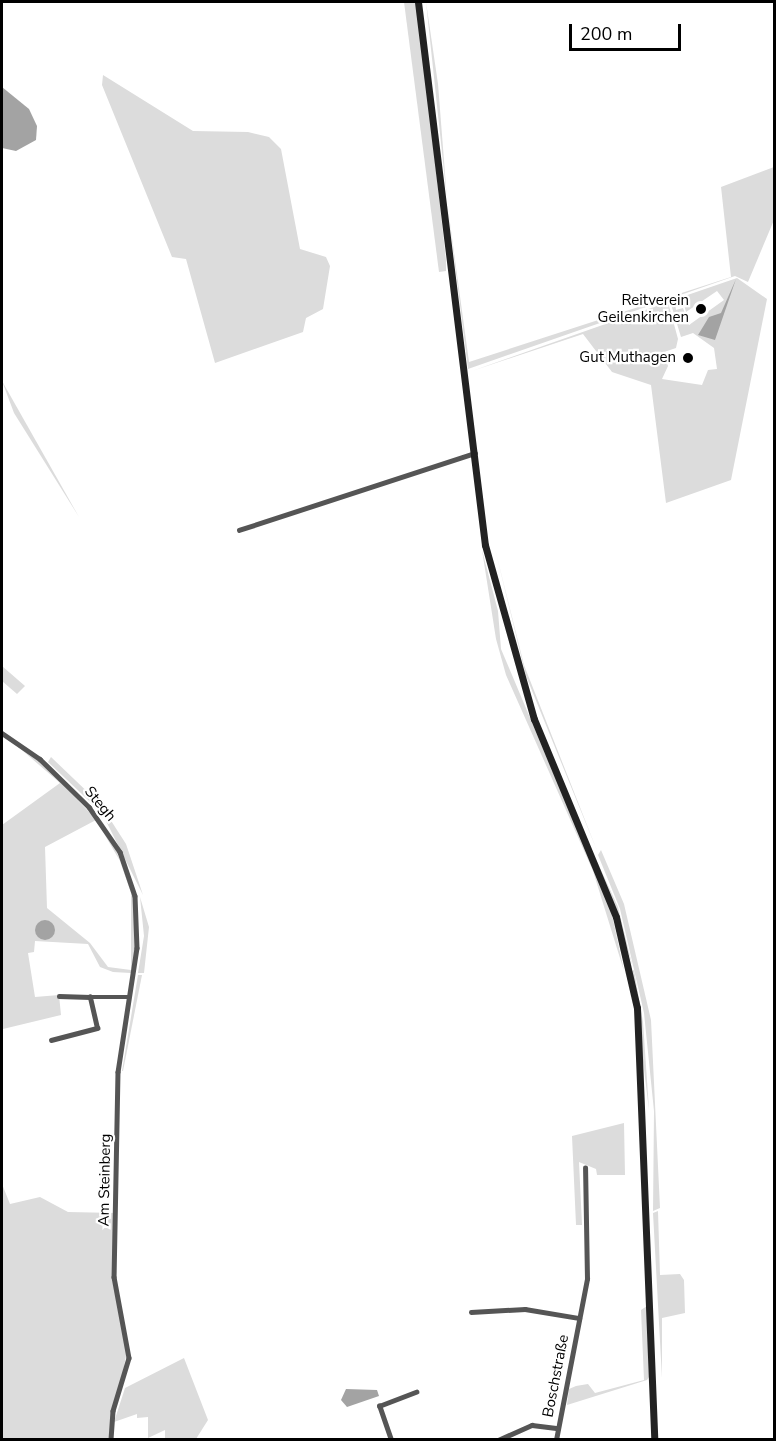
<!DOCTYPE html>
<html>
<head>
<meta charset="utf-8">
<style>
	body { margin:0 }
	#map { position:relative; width:776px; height:1441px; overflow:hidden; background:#fff; font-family:"Nunito Sans",sans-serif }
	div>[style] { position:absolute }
	.green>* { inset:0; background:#dcdcdc }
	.water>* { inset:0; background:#a3a3a3 }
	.round { border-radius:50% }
	.minor>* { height:4.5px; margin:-2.25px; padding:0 2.25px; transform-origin:2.25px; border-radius:2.25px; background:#555 }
	.secondary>* { height:7px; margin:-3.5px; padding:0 3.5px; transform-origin:3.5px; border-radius:3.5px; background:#222 }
	.dots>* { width:16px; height:16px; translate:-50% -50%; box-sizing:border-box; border:3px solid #fff; border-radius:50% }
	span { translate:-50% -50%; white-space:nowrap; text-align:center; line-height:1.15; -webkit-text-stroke:4.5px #fff; paint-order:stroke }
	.poi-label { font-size:15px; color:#000 }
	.right { translate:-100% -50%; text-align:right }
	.street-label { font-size:15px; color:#000 }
	.frame { position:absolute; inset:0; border:3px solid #000; pointer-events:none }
	.scale { position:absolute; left:569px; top:24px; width:112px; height:27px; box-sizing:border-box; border:3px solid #000; border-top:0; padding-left:8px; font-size:18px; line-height:21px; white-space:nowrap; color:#000; -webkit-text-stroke:4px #fff; paint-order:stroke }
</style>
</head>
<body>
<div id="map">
	<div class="green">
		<div style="clip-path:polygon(404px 2px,417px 2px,446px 260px,446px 271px,439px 272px)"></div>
		<div style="clip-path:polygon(426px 2px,438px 84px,447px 199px,438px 115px)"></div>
		<div style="clip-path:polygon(103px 75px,193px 131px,248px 132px,269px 137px,281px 149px,300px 249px,326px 257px,330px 266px,323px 309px,306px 318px,303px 332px,215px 363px,186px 259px,172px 257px,102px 85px)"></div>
		<div style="clip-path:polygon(774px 167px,774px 220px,748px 282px,735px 276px,468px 369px,447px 201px,469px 362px,731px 277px,721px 187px)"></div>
		<div style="clip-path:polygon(evenodd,737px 278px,767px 299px,731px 480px,666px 503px,651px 385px,612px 372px,583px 334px,472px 371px,668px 302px,678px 339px,676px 348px,664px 352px,668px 366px,662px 379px,702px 385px,708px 370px,717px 369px,714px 348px,693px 333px,681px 337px,670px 301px,737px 278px,717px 291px,724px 300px,689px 325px,683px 308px,676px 310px,675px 303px,683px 301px,686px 312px,717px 291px)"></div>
		<div style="clip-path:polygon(2px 381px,79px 517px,14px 413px)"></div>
		<div style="clip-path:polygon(494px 545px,524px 665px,598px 853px,526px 676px)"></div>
		<div style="clip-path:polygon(482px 550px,498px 611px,501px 649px,611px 910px,624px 971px,593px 871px,506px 675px,496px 639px)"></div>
		<div style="clip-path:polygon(2px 666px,25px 686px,17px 694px,2px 681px)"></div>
		<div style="clip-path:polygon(evenodd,16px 745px,41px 762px,92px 815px,116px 850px,134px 898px,135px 951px,131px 973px,113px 972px,100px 967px,88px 944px,35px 941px,34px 952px,28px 953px,35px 997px,59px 995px,61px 1015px,3px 1029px,2px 825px,60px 783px,16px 745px,96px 820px,120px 861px,131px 893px,131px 970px,108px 967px,90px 943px,47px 908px,45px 847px,96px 820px)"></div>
		<div style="clip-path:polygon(51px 757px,98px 802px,103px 814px,48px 762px)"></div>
		<div style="clip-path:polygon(108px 816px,126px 844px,143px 895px,105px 819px)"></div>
		<div style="clip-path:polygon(601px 850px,624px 904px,651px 1020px,660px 1208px,653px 1211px,654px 1111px,644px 1013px,620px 909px,598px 855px)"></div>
		<div style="clip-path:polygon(595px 857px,618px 907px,633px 968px,617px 914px)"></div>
		<div style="clip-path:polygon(140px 897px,149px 927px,144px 973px,138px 973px,144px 936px)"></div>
		<div style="clip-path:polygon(632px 971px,634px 970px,643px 1022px,649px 1110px)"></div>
		<div style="clip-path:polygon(138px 975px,142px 975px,123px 1071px,122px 1071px)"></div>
		<div style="clip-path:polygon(624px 1123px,625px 1175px,597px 1175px,596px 1169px,579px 1162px,582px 1225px,576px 1225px,572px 1136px)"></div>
		<div style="clip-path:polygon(2px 1184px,10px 1204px,40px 1197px,68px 1212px,116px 1213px,112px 1278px,127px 1351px,110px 1439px,2px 1439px)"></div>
		<div style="clip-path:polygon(658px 1211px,660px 1275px,680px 1274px,684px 1280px,685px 1313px,662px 1318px,662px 1378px,653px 1213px)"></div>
		<div style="clip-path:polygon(647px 1306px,649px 1377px,647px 1380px,567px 1405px,569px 1389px,576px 1386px,588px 1384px,595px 1393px,644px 1380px,641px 1310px)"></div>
		<div style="clip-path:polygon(184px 1358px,208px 1420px,196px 1439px,165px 1439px,165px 1430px,148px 1438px,148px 1417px,137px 1418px,137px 1414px,114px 1422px,125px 1388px)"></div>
	</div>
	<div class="water">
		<div style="clip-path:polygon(2px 87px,29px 109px,37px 126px,36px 140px,16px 151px,2px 148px)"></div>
		<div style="clip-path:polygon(736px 279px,715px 340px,698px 335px,709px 317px,721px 313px)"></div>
		<div class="round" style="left:35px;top:920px;width:20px;height:20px"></div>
		<div style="clip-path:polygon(346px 1389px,377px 1390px,379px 1396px,347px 1407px,341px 1400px)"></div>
	</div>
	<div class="minor">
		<div style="left:239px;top:530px;width:248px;rotate:-18.1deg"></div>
		<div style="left:2px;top:733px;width:46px;rotate:34.4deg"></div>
		<div style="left:40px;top:759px;width:69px;rotate:44.4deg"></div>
		<div style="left:89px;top:807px;width:55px;rotate:55.4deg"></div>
		<div style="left:120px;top:852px;width:46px;rotate:71.2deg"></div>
		<div style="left:135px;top:896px;width:52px;rotate:87.8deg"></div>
		<div style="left:137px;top:948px;width:125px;rotate:98.7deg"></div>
		<div style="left:118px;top:1072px;width:205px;rotate:91.1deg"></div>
		<div style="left:114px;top:1277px;width:82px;rotate:79.5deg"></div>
		<div style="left:129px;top:1358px;width:55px;rotate:106.8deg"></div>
		<div style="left:113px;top:1411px;width:29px;rotate:94deg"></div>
		<div style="left:59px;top:996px;width:31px;rotate:2deg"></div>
		<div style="left:51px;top:1040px;width:48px;rotate:-14.6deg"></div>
		<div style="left:97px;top:1028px;width:32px;rotate:-103deg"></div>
		<div style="left:90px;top:997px;width:39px"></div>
		<div style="left:471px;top:1312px;width:54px;rotate:-3.2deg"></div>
		<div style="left:525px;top:1309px;width:55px;rotate:9.5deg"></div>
		<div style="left:391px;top:1440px;width:36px;rotate:-109deg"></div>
		<div style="left:379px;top:1406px;width:40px;rotate:-21deg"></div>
		<div style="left:498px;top:1440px;width:37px;rotate:-24deg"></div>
		<div style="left:532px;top:1425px;width:26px;rotate:7deg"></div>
		<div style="left:556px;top:1440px;width:164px;rotate:-79.1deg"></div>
		<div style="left:587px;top:1279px;width:111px;rotate:-91deg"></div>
	</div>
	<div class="secondary">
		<div style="left:418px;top:2px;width:547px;rotate:82.97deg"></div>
		<div style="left:485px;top:545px;width:181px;rotate:74.3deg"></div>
		<div style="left:534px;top:719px;width:214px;rotate:67.5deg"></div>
		<div style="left:616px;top:917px;width:93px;rotate:77deg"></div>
		<div style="left:637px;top:1008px;width:432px;rotate:87.7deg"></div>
	</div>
	<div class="dots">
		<div style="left:701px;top:309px;background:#000"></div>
		<div style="left:688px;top:358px;background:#000"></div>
	</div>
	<div class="poi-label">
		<span class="right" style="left:689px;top:309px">Reitverein<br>Geilenkirchen</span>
		<span class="right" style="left:676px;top:358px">Gut Muthagen</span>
	</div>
	<div class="street-label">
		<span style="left:100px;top:804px;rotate:50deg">Stegh</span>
		<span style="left:105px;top:1180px;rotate:-89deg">Am Steinberg</span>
		<span style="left:556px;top:1376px;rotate:-79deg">Boschstraße</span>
	</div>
	<div class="frame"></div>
	<div class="scale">200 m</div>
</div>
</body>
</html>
